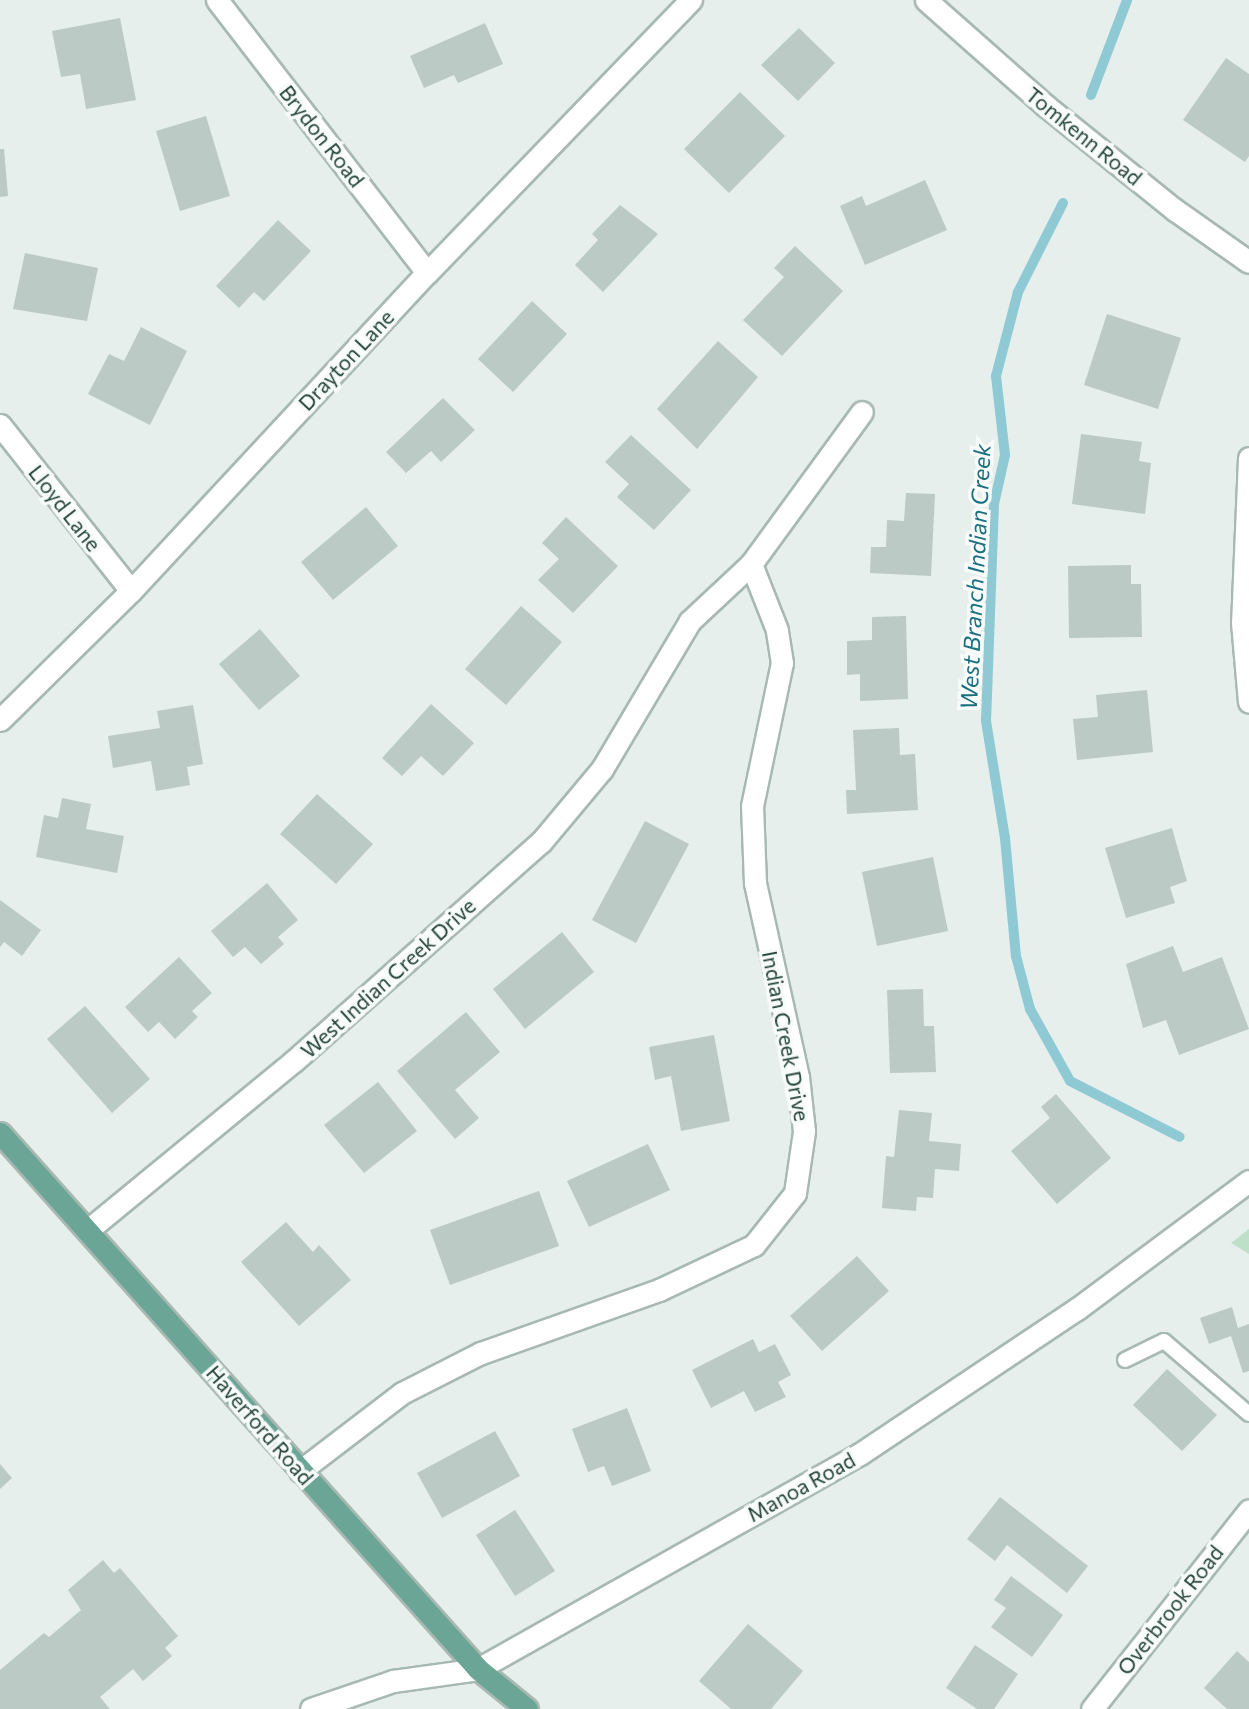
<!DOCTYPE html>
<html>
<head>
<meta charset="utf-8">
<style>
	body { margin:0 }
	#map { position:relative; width:1249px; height:1709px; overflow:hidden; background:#e6efeb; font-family:Commissioner,sans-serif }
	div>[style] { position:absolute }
	.green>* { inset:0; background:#bfe0c8 }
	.stream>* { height:10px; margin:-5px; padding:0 5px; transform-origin:5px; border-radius:5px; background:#8ec9d4 }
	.building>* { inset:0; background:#bbcac4 }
	.roads { filter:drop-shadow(2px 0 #a8b8b2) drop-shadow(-2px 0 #a8b8b2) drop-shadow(0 2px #a8b8b2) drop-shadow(0 -2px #a8b8b2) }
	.service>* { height:14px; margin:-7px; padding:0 7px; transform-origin:7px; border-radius:7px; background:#fff }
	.minor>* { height:21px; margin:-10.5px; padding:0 10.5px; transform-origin:10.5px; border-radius:10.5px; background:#fff }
	.secondary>* { height:21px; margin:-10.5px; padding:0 10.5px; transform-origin:10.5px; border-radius:10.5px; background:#fff }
	.primary>* { height:21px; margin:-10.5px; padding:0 10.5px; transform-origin:10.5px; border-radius:10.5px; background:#6aa596 }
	span { translate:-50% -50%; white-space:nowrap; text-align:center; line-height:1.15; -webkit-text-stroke:7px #f7fbf9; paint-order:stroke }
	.street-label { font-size:21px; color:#24423a }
	.water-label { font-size:23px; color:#1c6f80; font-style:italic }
</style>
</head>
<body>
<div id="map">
	<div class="green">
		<div style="clip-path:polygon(1249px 1229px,1249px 1254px,1231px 1243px)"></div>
	</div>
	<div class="stream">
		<div style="left:1091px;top:95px;width:102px;rotate:-69.2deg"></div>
		<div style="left:1063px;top:203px;width:100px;rotate:116.8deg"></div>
		<div style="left:1018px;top:292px;width:87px;rotate:104.7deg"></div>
		<div style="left:996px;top:376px;width:80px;rotate:83.5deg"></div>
		<div style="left:1005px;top:455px;width:50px;rotate:102.7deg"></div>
		<div style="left:994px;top:504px;width:217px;rotate:92.1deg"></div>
		<div style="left:986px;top:721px;width:119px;rotate:80.8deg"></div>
		<div style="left:1005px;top:838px;width:119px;rotate:84.7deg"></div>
		<div style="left:1016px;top:956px;width:55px;rotate:75.2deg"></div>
		<div style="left:1030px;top:1009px;width:82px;rotate:60.9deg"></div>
		<div style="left:1070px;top:1081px;width:123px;rotate:27deg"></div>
	</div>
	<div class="building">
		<div style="clip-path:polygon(120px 18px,136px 100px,86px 109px,80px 74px,61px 77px,52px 31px)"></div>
		<div style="clip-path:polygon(485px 23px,503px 64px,458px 83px,454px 75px,424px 88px,410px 56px)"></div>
		<div style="clip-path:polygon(799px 28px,835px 63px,798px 101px,761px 65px)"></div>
		<div style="clip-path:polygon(1226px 58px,1249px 74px,1249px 156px,1245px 162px,1183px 120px)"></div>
		<div style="clip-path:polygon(740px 92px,785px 136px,729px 193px,684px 149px)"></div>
		<div style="clip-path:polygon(206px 116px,230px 196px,180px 211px,156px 131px)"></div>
		<div style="clip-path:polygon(0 149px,4px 149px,8px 196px,0 197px)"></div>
		<div style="clip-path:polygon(925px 180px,947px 230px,865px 265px,840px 206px,862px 196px,866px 206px)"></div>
		<div style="clip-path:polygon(620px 205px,658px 234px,603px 292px,575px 265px,598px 240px,592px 234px)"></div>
		<div style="clip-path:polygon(278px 220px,311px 251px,264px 301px,254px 292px,239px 308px,216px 286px)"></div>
		<div style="clip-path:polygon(795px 246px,843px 291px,782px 356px,743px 320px,784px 277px,774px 268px)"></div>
		<div style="clip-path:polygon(25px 253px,98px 268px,87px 321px,13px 309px)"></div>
		<div style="clip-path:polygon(532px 301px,567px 334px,513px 392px,478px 359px)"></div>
		<div style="clip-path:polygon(1107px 314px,1181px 338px,1158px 409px,1084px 385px)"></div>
		<div style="clip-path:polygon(141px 327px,187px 351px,150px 425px,88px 394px,109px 354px,124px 361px)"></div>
		<div style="clip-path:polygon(718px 341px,758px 377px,697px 449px,657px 409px)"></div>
		<div style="clip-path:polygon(443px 398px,475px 430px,441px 462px,431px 451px,406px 473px,386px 452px)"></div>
		<div style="clip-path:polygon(1081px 434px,1142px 442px,1139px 461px,1151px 463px,1145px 514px,1072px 504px)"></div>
		<div style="clip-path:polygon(631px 435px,691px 490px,654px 530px,617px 497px,629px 484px,605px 462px)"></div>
		<div style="clip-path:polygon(906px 493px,935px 494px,931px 576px,870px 573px,871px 547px,886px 547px,887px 520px,904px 521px)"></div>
		<div style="clip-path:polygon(366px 507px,398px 546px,333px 600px,301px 562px)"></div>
		<div style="clip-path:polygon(566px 517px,618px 566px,573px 613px,538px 580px,559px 559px,542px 543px)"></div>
		<div style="clip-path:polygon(1131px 565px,1131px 584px,1141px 584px,1142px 637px,1069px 638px,1068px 566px)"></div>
		<div style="clip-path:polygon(521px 606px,562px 642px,506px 705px,465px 669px)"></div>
		<div style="clip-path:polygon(906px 616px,908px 699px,860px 701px,860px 674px,847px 675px,847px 641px,872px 640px,872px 617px)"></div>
		<div style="clip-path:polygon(260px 629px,300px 676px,259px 710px,219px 664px)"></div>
		<div style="clip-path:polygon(1147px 690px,1153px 752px,1077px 760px,1073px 719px,1098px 717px,1096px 695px)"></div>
		<div style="clip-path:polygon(431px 704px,474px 743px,443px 776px,421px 756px,402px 776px,382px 758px)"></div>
		<div style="clip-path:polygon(193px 705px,203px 764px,187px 767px,190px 785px,156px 791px,151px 761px,113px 768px,108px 736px,160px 728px,157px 711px)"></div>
		<div style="clip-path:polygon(899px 728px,900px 755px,915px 754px,918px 810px,847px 814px,846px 790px,856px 790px,853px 730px)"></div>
		<div style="clip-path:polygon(317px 794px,373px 844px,336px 884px,280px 834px)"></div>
		<div style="clip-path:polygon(62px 798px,91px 804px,86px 829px,124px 836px,117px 873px,36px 857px,44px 815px,58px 818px)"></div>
		<div style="clip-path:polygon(645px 821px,689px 844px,636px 943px,592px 920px)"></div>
		<div style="clip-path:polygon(1172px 828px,1187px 881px,1170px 887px,1175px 903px,1126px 918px,1105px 848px)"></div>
		<div style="clip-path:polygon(933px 857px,948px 931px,877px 946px,862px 872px)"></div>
		<div style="clip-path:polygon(267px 883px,298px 920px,278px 937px,284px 944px,261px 964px,245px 947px,233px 957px,211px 931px)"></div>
		<div style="clip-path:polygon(0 900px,41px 930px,22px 956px,4px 942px,0 947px)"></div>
		<div style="clip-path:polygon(562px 932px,594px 972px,525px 1029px,493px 989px)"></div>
		<div style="clip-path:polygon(1173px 946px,1183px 972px,1222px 957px,1249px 1029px,1179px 1055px,1166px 1020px,1143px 1028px,1126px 964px)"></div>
		<div style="clip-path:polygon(179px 957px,212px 993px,192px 1011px,198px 1017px,175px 1039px,159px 1022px,148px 1032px,125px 1007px)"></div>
		<div style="clip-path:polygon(923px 989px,924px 1026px,934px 1026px,936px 1072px,890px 1073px,887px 990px)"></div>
		<div style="clip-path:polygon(85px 1006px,150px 1079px,112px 1113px,47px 1039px)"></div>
		<div style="clip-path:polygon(466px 1012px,500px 1052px,455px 1090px,479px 1118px,455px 1139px,397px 1071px)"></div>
		<div style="clip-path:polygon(714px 1035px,730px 1121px,681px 1131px,671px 1076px,655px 1080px,649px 1047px)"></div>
		<div style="clip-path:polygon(378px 1082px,417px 1131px,364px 1173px,324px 1125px)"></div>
		<div style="clip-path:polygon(1056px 1094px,1111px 1158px,1057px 1204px,1011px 1151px,1050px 1118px,1041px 1107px)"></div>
		<div style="clip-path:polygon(899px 1110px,932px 1113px,929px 1141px,961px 1144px,959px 1171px,935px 1169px,933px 1198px,917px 1197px,916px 1211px,882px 1208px,886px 1156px,894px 1157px)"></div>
		<div style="clip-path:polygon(648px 1144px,670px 1190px,589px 1227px,567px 1181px)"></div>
		<div style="clip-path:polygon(539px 1191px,559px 1246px,450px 1285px,430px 1230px)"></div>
		<div style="clip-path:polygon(286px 1222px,313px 1252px,319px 1245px,351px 1280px,299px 1326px,241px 1262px)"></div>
		<div style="clip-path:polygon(857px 1256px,889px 1291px,822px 1351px,790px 1316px)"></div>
		<div style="clip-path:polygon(1232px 1307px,1238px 1328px,1249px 1324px,1249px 1371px,1243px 1373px,1231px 1336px,1209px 1344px,1200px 1318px)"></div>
		<div style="clip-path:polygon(753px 1339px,759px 1352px,775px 1344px,791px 1375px,778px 1382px,786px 1397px,755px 1412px,744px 1391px,711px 1408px,692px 1370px)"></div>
		<div style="clip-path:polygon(1167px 1369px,1217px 1415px,1182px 1451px,1133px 1405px)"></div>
		<div style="clip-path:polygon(627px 1408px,651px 1471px,612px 1486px,604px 1466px,588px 1472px,572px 1429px)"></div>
		<div style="clip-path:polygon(495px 1431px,520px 1476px,442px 1518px,417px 1473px)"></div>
		<div style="clip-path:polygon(0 1464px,12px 1478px,0 1489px)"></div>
		<div style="clip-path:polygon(1000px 1497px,1088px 1566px,1067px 1593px,1007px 1545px,995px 1561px,967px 1539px)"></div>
		<div style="clip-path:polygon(515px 1510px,555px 1571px,515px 1596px,476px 1535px)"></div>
		<div style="clip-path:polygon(103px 1560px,114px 1573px,120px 1568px,178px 1636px,165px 1648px,172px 1656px,143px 1681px,133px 1669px,100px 1697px,110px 1709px,0 1709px,0 1670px,44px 1633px,49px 1637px,81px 1610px,68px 1590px)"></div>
		<div style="clip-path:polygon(1011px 1576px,1063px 1615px,1032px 1657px,991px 1627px,1006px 1608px,994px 1600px)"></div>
		<div style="clip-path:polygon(748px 1624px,803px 1671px,771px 1709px,731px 1709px,699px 1681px)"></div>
		<div style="clip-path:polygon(975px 1645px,1018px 1674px,994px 1709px,977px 1709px,946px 1688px)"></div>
		<div style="clip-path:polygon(1237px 1651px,1249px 1662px,1249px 1709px,1227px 1709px,1204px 1688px)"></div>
	</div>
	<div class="roads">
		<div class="service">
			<div style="left:1125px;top:1360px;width:43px;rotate:-26deg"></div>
			<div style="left:1164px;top:1341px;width:112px;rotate:40.7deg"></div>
		</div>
		<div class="minor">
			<div style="left:217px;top:0;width:344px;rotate:52.4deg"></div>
			<div style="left:926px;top:0;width:160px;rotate:41.5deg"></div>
			<div style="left:1046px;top:106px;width:166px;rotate:38.9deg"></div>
			<div style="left:1175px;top:210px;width:90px;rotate:35.1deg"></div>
			<div style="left:0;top:425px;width:211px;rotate:51.7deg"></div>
			<div style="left:1249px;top:458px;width:164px;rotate:92.4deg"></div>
			<div style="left:1242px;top:622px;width:80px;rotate:85deg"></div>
			<div style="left:0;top:720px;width:184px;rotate:-44.6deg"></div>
			<div style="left:131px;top:591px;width:434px;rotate:-47.1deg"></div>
			<div style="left:427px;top:273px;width:380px;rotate:-46deg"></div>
			<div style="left:88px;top:1230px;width:266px;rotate:-39.4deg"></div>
			<div style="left:294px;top:1061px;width:330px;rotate:-41.6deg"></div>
			<div style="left:541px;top:842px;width:95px;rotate:-50.1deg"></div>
			<div style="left:602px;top:769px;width:172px;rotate:-59.3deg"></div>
			<div style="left:690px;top:621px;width:83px;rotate:-43.1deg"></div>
			<div style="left:751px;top:564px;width:188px;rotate:-53.9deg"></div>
			<div style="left:300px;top:1471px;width:128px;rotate:-37.4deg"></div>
			<div style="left:402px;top:1393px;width:89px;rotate:-26.9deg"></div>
			<div style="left:481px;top:1353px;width:189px;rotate:-19.5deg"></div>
			<div style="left:659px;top:1290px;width:105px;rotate:-25.3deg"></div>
			<div style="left:754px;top:1245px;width:66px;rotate:-51.7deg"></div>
			<div style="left:795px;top:1193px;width:63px;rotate:-81.7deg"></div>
			<div style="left:804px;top:1131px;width:54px;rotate:-96.3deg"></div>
			<div style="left:798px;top:1077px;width:199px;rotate:-102.5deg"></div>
			<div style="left:755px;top:883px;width:77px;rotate:-92.2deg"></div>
			<div style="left:752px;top:806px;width:146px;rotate:-78.2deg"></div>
			<div style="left:782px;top:663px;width:33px;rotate:-99deg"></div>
			<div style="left:777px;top:630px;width:71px;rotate:-111.5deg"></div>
			<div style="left:478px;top:1669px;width:438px;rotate:-29.4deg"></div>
			<div style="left:860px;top:1454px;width:261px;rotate:-33.8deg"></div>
			<div style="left:1077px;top:1309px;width:214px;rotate:-36.7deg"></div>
			<div style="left:1092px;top:1709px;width:253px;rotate:-51.7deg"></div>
		</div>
		<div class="secondary">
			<div style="left:311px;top:1709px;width:87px;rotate:-18.9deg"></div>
			<div style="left:393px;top:1681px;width:86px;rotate:-8deg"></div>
		</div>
		<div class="primary">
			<div style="left:0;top:1133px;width:718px;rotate:48.27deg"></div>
			<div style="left:478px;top:1669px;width:63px;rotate:39.2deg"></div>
		</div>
	</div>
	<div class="street-label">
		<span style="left:322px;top:136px;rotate:52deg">Brydon Road</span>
		<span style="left:1084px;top:136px;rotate:39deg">Tomkenn Road</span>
		<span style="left:346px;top:360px;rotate:-47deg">Drayton Lane</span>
		<span style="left:65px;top:508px;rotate:52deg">Lloyd Lane</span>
		<span style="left:388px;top:978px;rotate:-42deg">West Indian Creek Drive</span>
		<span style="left:786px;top:1036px;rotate:79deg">Indian Creek Drive</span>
		<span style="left:260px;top:1425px;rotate:49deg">Haverford Road</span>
		<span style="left:801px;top:1487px;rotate:-29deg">Manoa Road</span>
		<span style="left:1170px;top:1610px;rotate:-52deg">Overbrook Road</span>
	</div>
	<div class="water-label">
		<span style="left:975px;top:577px;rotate:-87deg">West Branch Indian Creek</span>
	</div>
</div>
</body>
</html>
